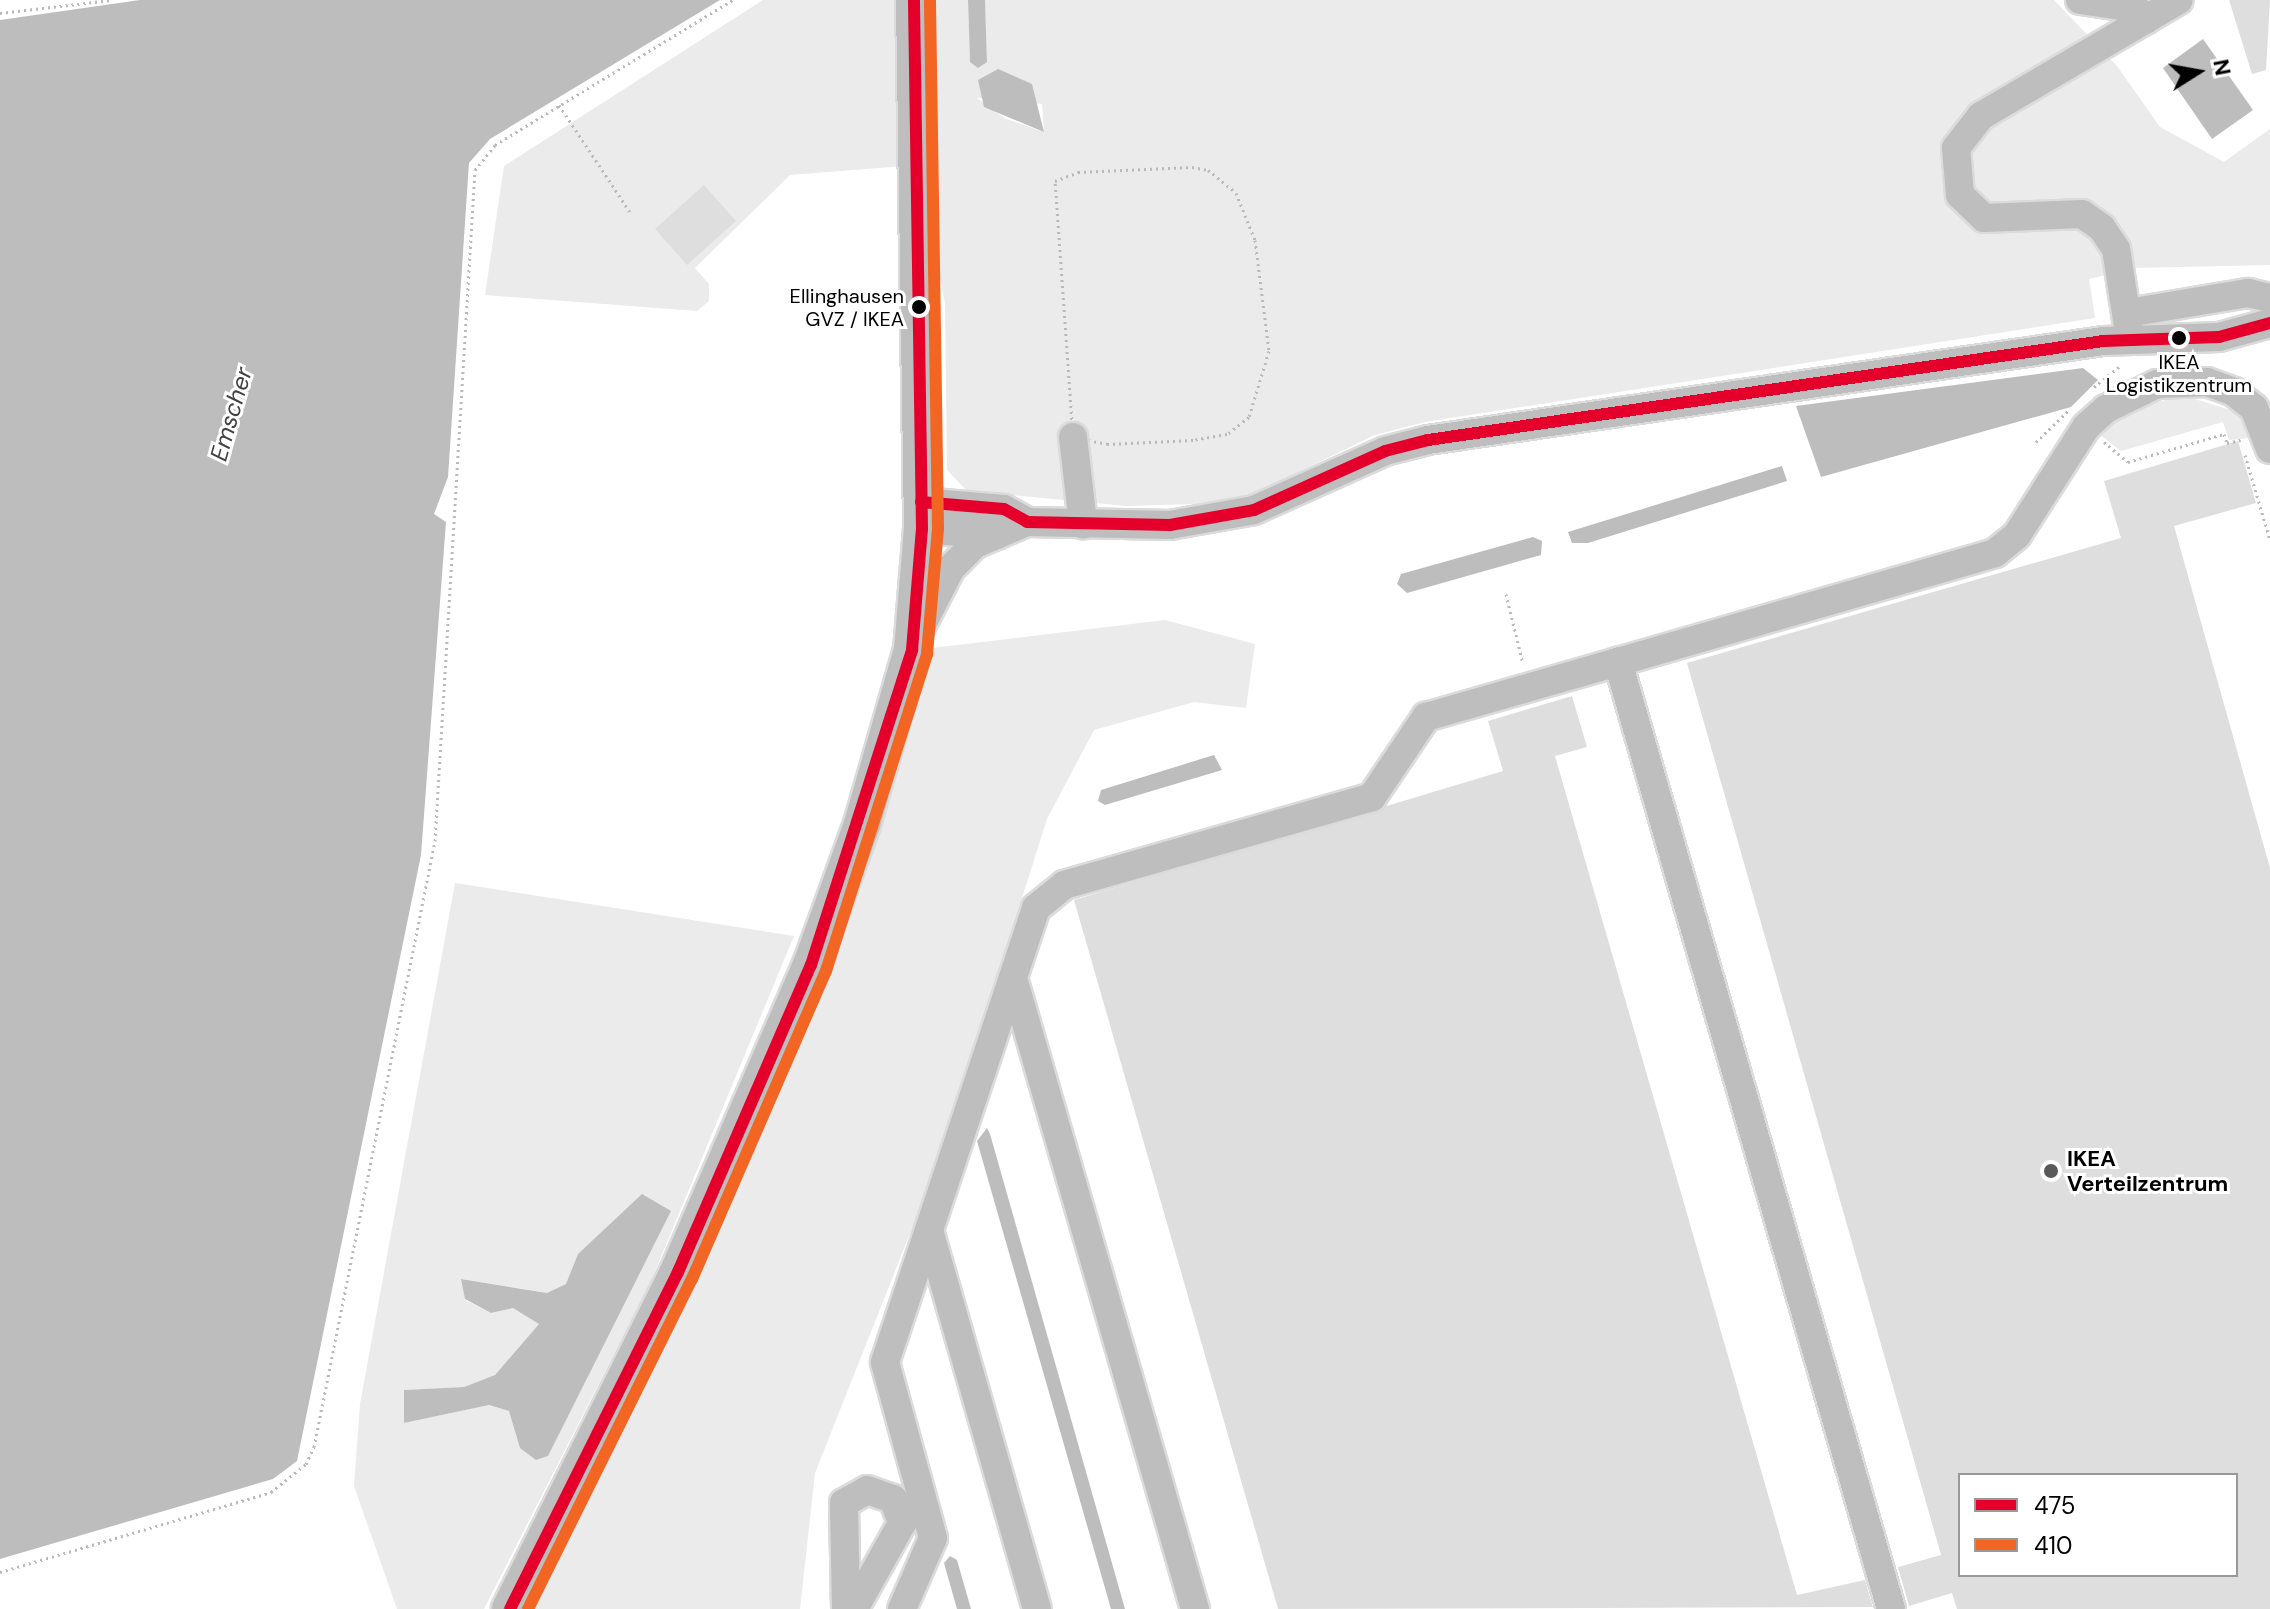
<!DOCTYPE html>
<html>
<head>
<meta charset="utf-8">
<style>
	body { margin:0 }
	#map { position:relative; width:2270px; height:1609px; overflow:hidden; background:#fff; font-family:"DM Sans",sans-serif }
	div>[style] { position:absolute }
	.green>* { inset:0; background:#ebebeb }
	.water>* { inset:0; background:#bdbdbd }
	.building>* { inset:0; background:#dedede }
	.path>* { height:3px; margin-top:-1.5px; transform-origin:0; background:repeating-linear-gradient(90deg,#b9b9b9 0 2px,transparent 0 6px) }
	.roads { filter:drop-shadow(2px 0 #dbdbdb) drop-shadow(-2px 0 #dbdbdb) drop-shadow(0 2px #dbdbdb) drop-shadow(0 -2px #dbdbdb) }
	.minor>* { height:28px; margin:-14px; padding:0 14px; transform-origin:14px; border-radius:14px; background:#bebebe }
	.major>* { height:36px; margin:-18px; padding:0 18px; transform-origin:18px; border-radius:18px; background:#bebebe }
	.bus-1>* { height:12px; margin:-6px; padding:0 6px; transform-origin:6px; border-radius:6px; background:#e4002b }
	.bus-2>* { height:12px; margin:-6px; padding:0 6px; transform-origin:6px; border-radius:6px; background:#f26522 }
	.dots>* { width:22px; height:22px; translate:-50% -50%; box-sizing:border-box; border:4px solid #fff; border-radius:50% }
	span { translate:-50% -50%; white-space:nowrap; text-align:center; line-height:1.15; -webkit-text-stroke:6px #fff; paint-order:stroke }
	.bus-label { font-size:20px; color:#000 }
	.right { translate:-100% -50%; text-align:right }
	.poi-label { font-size:22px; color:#000; font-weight:700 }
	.left { translate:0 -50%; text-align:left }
	.water-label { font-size:24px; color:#424242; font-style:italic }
	.legend { position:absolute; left:1958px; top:1473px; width:280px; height:104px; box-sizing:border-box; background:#fff; border:2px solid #999; margin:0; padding:10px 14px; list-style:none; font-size:24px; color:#000 }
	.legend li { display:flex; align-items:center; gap:16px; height:40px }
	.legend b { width:40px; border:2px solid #999 }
	.north { position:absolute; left:2158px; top:32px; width:80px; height:80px; -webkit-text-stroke:6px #fff; paint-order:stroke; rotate:79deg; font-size:22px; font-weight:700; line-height:32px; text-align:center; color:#000 }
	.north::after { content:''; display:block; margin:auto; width:28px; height:36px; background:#000; clip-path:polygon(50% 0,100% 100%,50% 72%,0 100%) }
</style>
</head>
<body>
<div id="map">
	<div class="green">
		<div style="clip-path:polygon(evenodd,763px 0,968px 0,970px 62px,987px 62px,985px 0,2054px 0,2117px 66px,2160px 127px,2224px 162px,2270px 129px,2270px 265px,2134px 268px,2089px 279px,2095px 318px,1425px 422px,1375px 435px,1234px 503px,1126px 506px,967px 491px,947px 470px,945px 303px,917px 165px,790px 175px,695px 268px,709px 284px,709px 301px,697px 311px,485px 295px,504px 166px,763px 0,977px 98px,1042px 104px,1044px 132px,1004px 118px,977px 98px)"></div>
		<div style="clip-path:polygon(2185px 396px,2237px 412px,2251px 438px,2229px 440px,2223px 422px,2121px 451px,2099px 434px,2142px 405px)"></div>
		<div style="clip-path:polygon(1165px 620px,1255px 644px,1246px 708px,1194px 702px,1094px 730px,1047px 819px,940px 1158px,815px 1473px,800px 1609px,510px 1609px,862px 824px,932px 648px)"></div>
		<div style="clip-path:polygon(evenodd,455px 883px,794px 936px,651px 1281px,484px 1609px,397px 1609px,354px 1486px,360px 1404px,455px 883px,671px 1211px,509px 1411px,489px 1405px,404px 1423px,405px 1390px,464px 1387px,495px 1375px,540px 1323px,513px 1308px,491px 1313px,465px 1300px,462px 1279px,547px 1293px,567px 1284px,578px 1254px,607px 1229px,671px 1211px)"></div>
	</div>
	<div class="water">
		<div style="clip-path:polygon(140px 0,720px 0,490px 139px,469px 163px,448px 477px,434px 514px,446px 522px,421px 855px,297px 1461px,273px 1479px,0 1559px,0 20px)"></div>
		<div style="clip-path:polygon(968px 0,985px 0,987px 62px,978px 68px,970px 62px)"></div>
		<div style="clip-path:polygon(2203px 39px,2253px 110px,2212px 139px,2163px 68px)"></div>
		<div style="clip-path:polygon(998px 69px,1032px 84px,1044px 132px,984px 107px,978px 80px)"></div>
		<div style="clip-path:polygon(2083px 368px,2098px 380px,2071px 407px,1821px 477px,1796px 406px)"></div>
		<div style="clip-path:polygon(1782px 466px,1787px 481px,1588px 543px,1572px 543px,1568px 532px)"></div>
		<div style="clip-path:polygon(1533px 537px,1542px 541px,1541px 555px,1407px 593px,1397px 584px,1401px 574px)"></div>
		<div style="clip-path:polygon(1214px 755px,1222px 770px,1105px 805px,1098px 801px,1101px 790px)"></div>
		<div style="clip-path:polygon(987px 1128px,990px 1134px,1125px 1609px,1111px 1609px,977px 1141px)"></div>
		<div style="clip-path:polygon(642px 1194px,671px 1211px,548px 1456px,536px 1460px,520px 1448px,509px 1411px,489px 1405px,404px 1423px,404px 1390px,464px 1387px,495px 1375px,539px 1324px,513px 1308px,491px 1313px,465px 1299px,461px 1279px,547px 1293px,566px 1284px,578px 1254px)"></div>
		<div style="clip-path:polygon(950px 1556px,957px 1560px,971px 1609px,957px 1609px,944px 1563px)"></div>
	</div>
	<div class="building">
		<div style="clip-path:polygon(2229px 0,2270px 0,2266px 70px,2252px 74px)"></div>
		<div style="clip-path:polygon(704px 185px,736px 221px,687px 265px,655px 229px)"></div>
		<div style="clip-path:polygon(evenodd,2238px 441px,2256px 503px,2174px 526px,2270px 868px,2270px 1609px,1957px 1609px,1952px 1593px,1909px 1606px,1898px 1567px,1941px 1555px,1687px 663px,2121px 538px,2104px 481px,2238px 441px,1960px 1475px,2236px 1475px,2236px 1575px,1960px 1575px,1960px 1475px)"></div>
		<div style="clip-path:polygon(1572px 696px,1587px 747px,1555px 756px,1797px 1595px,1865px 1580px,1873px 1607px,1278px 1609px,1074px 900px,1503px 771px,1488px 721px)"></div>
	</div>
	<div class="path">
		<div style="left:0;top:13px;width:112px;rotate:-6.7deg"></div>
		<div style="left:559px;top:105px;width:128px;rotate:56.4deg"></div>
		<div style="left:1192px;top:167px;width:16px;rotate:11deg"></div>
		<div style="left:1208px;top:170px;width:36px;rotate:39deg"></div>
		<div style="left:1236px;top:193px;width:51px;rotate:68deg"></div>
		<div style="left:1255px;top:240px;width:112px;rotate:82.8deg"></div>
		<div style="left:1269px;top:351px;width:69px;rotate:106.9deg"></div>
		<div style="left:1249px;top:417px;width:28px;rotate:142deg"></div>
		<div style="left:1227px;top:434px;width:35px;rotate:170deg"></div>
		<div style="left:1193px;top:440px;width:85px;rotate:177.3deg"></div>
		<div style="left:1108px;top:444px;width:36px;rotate:-169deg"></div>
		<div style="left:1073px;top:437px;width:257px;rotate:-94deg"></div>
		<div style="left:1055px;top:181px;width:25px;rotate:-21deg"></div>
		<div style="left:1078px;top:172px;width:114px;rotate:-2.5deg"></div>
		<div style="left:2094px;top:387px;width:36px;rotate:-39deg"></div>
		<div style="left:2036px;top:442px;width:45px;rotate:-44.1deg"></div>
		<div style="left:2104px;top:442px;width:31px;rotate:40deg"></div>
		<div style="left:2128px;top:462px;width:100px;rotate:-16.3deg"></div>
		<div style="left:2224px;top:434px;width:9px;rotate:72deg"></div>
		<div style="left:2227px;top:443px;width:14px;rotate:-12deg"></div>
		<div style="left:2245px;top:455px;width:89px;rotate:73.6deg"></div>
		<div style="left:1506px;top:594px;width:72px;rotate:76.3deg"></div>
		<div style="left:0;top:1572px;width:283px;rotate:-16.4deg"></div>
		<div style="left:271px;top:1492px;width:45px;rotate:-38.7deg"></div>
		<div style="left:306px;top:1464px;width:19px;rotate:-65deg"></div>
		<div style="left:314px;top:1447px;width:618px;rotate:-78.71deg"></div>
		<div style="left:435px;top:841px;width:672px;rotate:-86.59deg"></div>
		<div style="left:475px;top:170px;width:32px;rotate:-51deg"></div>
		<div style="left:495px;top:145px;width:279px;rotate:-31.4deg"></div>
	</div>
	<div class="roads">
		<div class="minor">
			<div style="left:2080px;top:0;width:56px;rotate:8.3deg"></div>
			<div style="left:2135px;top:8px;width:16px;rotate:47deg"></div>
			<div style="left:2128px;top:313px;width:122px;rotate:-9.5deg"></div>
			<div style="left:2248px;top:293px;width:23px;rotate:13deg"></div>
			<div style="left:2130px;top:339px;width:91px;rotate:-98.8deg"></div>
			<div style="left:2116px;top:249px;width:25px;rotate:-124deg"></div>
			<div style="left:2102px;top:228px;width:24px;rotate:-145deg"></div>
			<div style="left:2082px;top:214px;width:98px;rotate:177.7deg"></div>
			<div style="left:1984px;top:218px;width:33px;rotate:-136deg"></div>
			<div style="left:1960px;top:195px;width:47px;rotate:-94.9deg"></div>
			<div style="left:1956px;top:148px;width:41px;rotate:-52deg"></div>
			<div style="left:1981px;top:116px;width:229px;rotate:-30.4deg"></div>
			<div style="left:1073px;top:437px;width:88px;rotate:83.4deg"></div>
			<div style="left:921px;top:502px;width:83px;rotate:4.8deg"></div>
			<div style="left:1004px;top:509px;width:26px;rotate:29deg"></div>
			<div style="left:1027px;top:522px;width:143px;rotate:1.2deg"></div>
			<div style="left:1170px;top:525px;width:85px;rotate:-10.1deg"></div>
			<div style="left:1254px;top:510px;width:144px;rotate:-24.2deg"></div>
			<div style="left:1385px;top:451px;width:44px;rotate:-14.3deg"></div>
			<div style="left:1428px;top:440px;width:682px;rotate:-8.34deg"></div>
			<div style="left:2103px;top:341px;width:116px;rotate:-2deg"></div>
			<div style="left:2219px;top:337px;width:53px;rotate:-15.4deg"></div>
			<div style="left:922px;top:529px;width:75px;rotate:4.6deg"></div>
			<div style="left:916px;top:636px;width:76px;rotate:-62.8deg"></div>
			<div style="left:951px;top:568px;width:34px;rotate:-45deg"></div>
			<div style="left:975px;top:544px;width:56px;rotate:-22.9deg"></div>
			<div style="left:1013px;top:978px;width:657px;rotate:73.91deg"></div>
			<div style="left:929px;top:1230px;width:394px;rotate:74.1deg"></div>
			<div style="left:846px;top:1609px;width:106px;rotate:-91.1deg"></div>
			<div style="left:844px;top:1503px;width:26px;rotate:-29deg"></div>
			<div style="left:867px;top:1490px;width:28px;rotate:19deg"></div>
			<div style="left:893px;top:1499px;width:26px;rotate:69deg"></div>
			<div style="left:902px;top:1523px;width:98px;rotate:119.2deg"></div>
			<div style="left:902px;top:1609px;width:77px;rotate:-66.4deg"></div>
			<div style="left:933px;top:1538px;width:182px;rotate:-105.3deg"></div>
			<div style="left:885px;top:1362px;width:478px;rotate:-71.6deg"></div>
			<div style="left:1036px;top:908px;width:36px;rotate:-39deg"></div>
			<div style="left:1064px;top:885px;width:320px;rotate:-15.9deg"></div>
			<div style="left:1372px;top:797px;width:97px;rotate:-56deg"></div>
			<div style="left:1426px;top:717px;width:200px;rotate:-16deg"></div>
			<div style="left:1891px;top:1609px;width:986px;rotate:-106.08deg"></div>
			<div style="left:1618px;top:662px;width:392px;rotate:-16.1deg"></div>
			<div style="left:1995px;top:553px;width:28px;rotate:-39deg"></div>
			<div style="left:2017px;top:535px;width:128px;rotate:-57.4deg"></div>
			<div style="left:2086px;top:427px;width:27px;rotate:-42deg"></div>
			<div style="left:2106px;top:409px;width:57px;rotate:-26.1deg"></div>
			<div style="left:2157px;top:384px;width:50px;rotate:-2.3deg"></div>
			<div style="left:2207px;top:382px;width:29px;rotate:20deg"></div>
			<div style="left:2234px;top:392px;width:26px;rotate:39deg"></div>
			<div style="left:2254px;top:408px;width:44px;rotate:68.7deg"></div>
		</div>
		<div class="major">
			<div style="left:510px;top:1609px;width:377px;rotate:-63.5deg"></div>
			<div style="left:678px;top:1272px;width:335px;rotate:-66.6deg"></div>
			<div style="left:811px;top:965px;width:150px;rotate:-70.1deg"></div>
			<div style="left:862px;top:824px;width:181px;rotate:-74deg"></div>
			<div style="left:912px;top:650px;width:121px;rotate:-85.3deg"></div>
			<div style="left:922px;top:529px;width:529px;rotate:-90.87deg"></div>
		</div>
	</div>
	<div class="bus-1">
		<div style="left:921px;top:502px;width:83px;rotate:4.8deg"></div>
		<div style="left:1004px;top:509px;width:26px;rotate:29deg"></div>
		<div style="left:1027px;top:522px;width:143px;rotate:1.2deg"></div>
		<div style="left:1170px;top:525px;width:85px;rotate:-10.1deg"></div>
		<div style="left:1254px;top:510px;width:144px;rotate:-24.2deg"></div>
		<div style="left:1385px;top:451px;width:44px;rotate:-14.3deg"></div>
		<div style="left:1428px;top:440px;width:682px;rotate:-8.34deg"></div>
		<div style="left:2103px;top:341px;width:116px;rotate:-2deg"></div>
		<div style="left:2219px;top:337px;width:53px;rotate:-15.4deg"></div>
		<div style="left:510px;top:1609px;width:377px;rotate:-63.5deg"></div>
		<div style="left:678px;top:1272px;width:335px;rotate:-66.6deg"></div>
		<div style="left:811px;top:965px;width:331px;rotate:-72.2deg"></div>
		<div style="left:912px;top:650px;width:121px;rotate:-85.3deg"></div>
		<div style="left:922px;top:529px;width:529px;rotate:-90.87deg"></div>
	</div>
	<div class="bus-2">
		<div style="left:528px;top:1609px;width:369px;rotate:-63.6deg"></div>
		<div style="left:692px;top:1279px;width:336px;rotate:-66.5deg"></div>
		<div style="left:826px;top:971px;width:333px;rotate:-72.3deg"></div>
		<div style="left:927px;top:654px;width:125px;rotate:-85deg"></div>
		<div style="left:938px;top:529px;width:529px;rotate:-90.87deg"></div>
	</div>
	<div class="dots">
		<div style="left:919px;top:307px;background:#000"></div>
		<div style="left:2179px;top:338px;background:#000"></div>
		<div style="left:2051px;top:1171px;background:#595959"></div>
	</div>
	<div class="bus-label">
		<span class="right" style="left:904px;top:308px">Ellinghausen<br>GVZ / IKEA</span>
		<span style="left:2179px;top:374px">IKEA<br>Logistikzentrum</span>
	</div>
	<div class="poi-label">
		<span class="left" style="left:2067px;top:1171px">IKEA<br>Verteilzentrum</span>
	</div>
	<div class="water-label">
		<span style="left:231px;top:414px;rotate:-74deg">Emscher</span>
	</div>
	<ul class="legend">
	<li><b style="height:10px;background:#e4002b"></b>475</li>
	<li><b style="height:10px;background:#f26522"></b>410</li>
	</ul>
	<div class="north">N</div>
</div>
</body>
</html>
